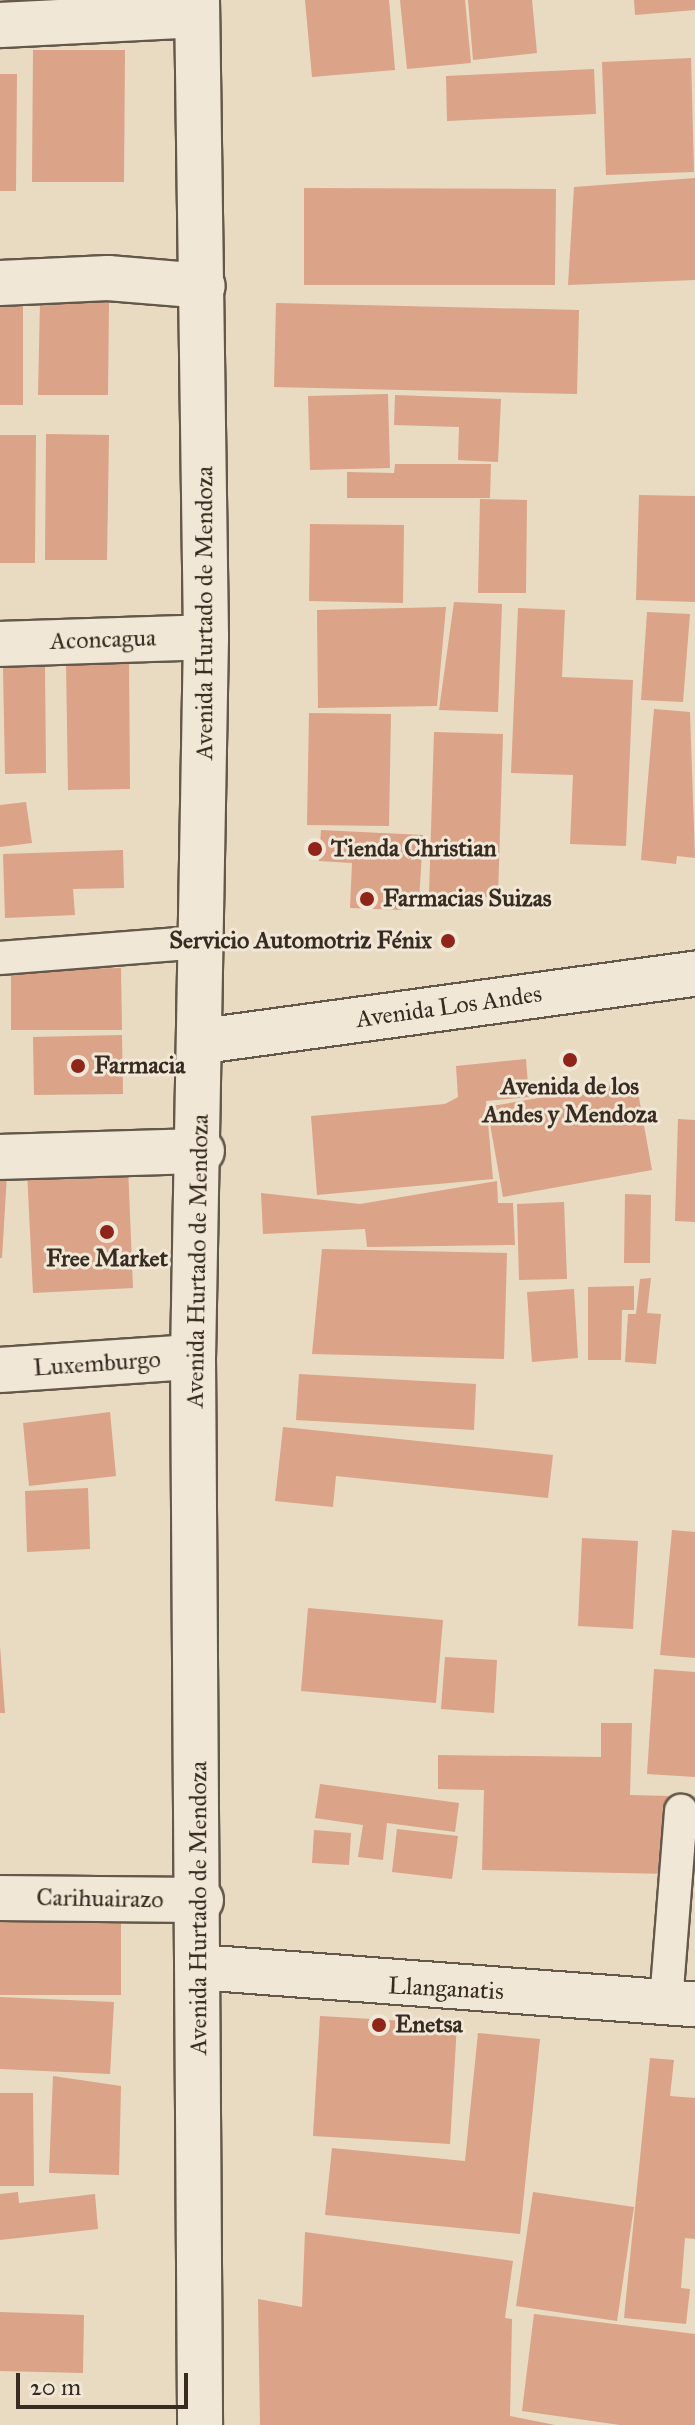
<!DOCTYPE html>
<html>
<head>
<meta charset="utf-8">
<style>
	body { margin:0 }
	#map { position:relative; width:695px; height:2425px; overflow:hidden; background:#e9dac2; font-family:"IM FELL Great Primer",serif }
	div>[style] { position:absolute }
	.building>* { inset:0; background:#dba388 }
	.roads { filter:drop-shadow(2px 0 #64584a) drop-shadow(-2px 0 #64584a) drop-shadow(0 2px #64584a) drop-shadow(0 -2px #64584a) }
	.service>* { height:32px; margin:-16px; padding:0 16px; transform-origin:16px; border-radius:16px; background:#f1e7d7 }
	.minor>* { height:44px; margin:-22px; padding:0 22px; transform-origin:22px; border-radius:22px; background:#f1e7d7 }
	.secondary>* { height:44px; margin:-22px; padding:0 22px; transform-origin:22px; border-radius:22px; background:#f1e7d7 }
	.dots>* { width:22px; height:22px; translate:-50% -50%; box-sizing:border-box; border:4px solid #f1e7d7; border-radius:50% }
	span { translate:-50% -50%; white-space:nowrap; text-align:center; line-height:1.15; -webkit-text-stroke:6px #f1e7d7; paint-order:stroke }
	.street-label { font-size:24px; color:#382c22 }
	.poi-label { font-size:24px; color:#382c22; font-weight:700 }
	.left { translate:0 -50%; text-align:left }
	.right { translate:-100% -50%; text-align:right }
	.scale { position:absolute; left:16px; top:2373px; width:172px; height:36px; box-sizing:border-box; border:4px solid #382c22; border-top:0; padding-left:10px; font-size:24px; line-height:28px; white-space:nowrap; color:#382c22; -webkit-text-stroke:6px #f1e7d7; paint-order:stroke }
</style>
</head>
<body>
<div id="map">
	<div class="building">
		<div style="clip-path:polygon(305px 0,389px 0,395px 70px,312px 77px)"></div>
		<div style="clip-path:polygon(400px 0,465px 0,471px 63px,407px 69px)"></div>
		<div style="clip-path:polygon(468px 0,532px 0,537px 53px,473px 60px)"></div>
		<div style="clip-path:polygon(634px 0,695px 0,695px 10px,635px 15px)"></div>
		<div style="clip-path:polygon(33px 50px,125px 50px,124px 182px,32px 182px)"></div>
		<div style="clip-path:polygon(691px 58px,694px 172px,606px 175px,602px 62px)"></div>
		<div style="clip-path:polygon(594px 69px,596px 114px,447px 121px,446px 76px)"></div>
		<div style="clip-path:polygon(0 74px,17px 74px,16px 191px,0 191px)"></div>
		<div style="clip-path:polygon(695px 178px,695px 280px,568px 285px,574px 187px)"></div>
		<div style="clip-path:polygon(304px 188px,556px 189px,555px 285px,304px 285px)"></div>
		<div style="clip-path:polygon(0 297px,23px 297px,23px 405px,0 405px)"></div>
		<div style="clip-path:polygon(40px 302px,109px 302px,108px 395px,38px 395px)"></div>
		<div style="clip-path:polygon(276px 303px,579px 310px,577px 394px,274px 387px)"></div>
		<div style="clip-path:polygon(388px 394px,390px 468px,310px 470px,308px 396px)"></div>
		<div style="clip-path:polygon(395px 395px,501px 399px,498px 462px,458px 460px,459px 427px,394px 425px)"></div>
		<div style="clip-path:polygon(46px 434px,109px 435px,107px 560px,45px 560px)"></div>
		<div style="clip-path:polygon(0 435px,36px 435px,35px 563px,0 563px)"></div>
		<div style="clip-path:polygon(395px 464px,491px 464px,490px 498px,347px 498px,347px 472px,394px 473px)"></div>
		<div style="clip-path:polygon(639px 495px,695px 496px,695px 602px,636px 600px)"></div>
		<div style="clip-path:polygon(480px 499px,527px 500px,526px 593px,478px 593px)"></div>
		<div style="clip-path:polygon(310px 524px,404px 525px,403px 603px,309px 601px)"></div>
		<div style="clip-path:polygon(454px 602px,502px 604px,498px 712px,439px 710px)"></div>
		<div style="clip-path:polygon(446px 607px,437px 706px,318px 708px,317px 610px)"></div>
		<div style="clip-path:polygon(518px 608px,565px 610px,562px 677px,633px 680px,626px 846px,570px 844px,573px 775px,511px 773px)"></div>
		<div style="clip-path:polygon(647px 612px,690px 614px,683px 702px,641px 700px)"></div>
		<div style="clip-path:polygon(129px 659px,130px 789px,68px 790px,66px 661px)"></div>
		<div style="clip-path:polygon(45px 666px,46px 773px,5px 774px,3px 667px)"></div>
		<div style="clip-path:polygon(654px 709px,690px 712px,695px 858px,677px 856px,676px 864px,641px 860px)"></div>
		<div style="clip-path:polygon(309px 713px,391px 714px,389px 826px,307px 825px)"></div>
		<div style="clip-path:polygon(434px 732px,503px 734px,498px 897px,429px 895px)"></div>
		<div style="clip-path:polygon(26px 802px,32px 843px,0 847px,0 805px)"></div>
		<div style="clip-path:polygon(321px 830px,423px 835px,419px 902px,402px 901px,402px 910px,350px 908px,352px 863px,319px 861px)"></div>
		<div style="clip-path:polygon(123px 850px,124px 888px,73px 889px,75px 915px,5px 918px,3px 854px)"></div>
		<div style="clip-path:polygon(121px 968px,122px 1030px,11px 1030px,11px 970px)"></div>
		<div style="clip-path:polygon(122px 1035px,123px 1094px,34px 1095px,33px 1037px)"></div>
		<div style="clip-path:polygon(526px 1059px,529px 1097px,486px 1101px,493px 1179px,317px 1195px,311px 1116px,445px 1104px,458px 1097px,456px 1066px)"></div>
		<div style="clip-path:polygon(636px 1081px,652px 1170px,503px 1197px,487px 1107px)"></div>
		<div style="clip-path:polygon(678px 1119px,695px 1120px,695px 1222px,675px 1221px)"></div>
		<div style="clip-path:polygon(128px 1166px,133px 1288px,33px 1293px,27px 1171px)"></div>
		<div style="clip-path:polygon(0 1174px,7px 1174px,2px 1258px,0 1258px)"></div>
		<div style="clip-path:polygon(497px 1181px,498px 1203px,513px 1203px,515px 1245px,367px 1247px,365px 1229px,263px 1234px,261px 1193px,360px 1204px)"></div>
		<div style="clip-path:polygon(625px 1194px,651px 1195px,650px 1263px,624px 1263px)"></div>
		<div style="clip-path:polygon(564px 1202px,567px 1279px,519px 1280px,517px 1204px)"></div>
		<div style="clip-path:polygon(322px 1249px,507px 1253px,504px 1359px,312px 1354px)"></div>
		<div style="clip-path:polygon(651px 1278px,647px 1313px,661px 1314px,656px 1364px,625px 1362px,628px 1314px,636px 1314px,640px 1279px)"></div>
		<div style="clip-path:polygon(634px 1286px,634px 1310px,622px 1310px,621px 1360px,588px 1360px,588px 1287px)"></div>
		<div style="clip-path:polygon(574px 1289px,578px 1358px,532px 1362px,527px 1292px)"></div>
		<div style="clip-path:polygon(299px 1374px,476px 1384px,474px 1430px,296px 1420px)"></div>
		<div style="clip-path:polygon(110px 1412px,116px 1476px,29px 1486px,23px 1423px)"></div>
		<div style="clip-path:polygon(283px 1427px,553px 1455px,548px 1498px,336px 1476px,333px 1507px,275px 1501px)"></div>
		<div style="clip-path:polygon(88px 1488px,90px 1549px,27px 1552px,25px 1491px)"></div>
		<div style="clip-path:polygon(672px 1530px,695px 1532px,695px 1658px,660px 1655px)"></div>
		<div style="clip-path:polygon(582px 1538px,638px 1541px,633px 1629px,578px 1626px)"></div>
		<div style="clip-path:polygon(308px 1608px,443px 1620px,436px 1703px,301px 1691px)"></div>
		<div style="clip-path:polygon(0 1646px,5px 1713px,0 1713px)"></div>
		<div style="clip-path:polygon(445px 1657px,497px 1660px,494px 1713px,441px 1709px)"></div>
		<div style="clip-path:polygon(654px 1669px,695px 1672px,695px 1777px,647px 1774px)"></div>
		<div style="clip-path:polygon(601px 1723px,632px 1723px,630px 1795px,669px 1796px,668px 1874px,482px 1870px,484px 1790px,438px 1789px,438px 1755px,601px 1757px)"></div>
		<div style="clip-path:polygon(320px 1784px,459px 1803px,455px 1832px,387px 1823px,383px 1860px,358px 1857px,363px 1825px,315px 1818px)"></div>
		<div style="clip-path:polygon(397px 1829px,458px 1836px,452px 1879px,392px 1872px)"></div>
		<div style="clip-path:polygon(314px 1830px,351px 1833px,349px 1865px,312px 1863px)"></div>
		<div style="clip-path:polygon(121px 1917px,121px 1995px,0 1995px,0 1918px)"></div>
		<div style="clip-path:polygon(0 1997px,114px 2002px,110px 2074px,0 2069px)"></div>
		<div style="clip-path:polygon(320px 2016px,457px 2024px,450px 2144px,313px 2136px)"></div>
		<div style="clip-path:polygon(478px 2033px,540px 2039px,520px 2234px,325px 2215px,332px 2148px,465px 2161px)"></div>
		<div style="clip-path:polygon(650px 2058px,674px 2060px,670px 2096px,695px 2098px,695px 2239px,685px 2238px,681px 2288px,690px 2289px,686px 2324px,624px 2318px)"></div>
		<div style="clip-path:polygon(53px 2076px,121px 2086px,119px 2175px,49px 2173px)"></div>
		<div style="clip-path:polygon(0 2093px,33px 2093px,34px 2186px,0 2186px)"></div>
		<div style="clip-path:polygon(18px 2192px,19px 2203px,95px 2194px,98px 2229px,0 2240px,0 2194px)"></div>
		<div style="clip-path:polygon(533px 2192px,634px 2207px,617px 2321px,516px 2306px)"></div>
		<div style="clip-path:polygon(305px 2232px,513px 2261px,505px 2318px,512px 2319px,510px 2416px,555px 2425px,260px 2425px,258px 2299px,302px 2307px)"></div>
		<div style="clip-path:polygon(0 2312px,84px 2315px,83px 2373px,0 2371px)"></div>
		<div style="clip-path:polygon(534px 2314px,695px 2334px,695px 2425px,620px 2425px,522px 2411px)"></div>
	</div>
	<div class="roads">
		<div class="service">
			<div style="left:0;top:958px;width:205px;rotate:-4.5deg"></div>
			<div style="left:666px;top:2002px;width:192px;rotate:-85.5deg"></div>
		</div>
		<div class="minor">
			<div style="left:0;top:25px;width:197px;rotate:-2.9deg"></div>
			<div style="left:0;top:283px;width:108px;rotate:-2.7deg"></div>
			<div style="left:108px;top:278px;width:95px;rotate:4.8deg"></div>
			<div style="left:0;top:644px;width:206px;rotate:-1.9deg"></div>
			<div style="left:0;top:1157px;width:202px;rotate:-1.7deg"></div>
			<div style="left:0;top:1370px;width:193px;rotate:-3.9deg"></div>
			<div style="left:0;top:1898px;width:201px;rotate:0.6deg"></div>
			<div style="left:198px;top:1967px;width:498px;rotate:4.3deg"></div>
		</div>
		<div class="secondary">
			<div style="left:197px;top:0;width:637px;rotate:89.19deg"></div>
			<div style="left:206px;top:637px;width:720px;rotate:91.03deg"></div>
			<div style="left:193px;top:1357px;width:1068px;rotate:89.62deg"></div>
			<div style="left:203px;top:1041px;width:497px;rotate:-7.8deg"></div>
		</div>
	</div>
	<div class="dots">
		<div style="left:315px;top:849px;background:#8f2418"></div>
		<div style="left:367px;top:899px;background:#8f2418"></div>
		<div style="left:448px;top:941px;background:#8f2418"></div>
		<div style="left:570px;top:1060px;background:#8f2418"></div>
		<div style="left:78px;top:1066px;background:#8f2418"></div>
		<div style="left:107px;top:1232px;background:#8f2418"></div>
		<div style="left:379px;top:2025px;background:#8f2418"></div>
	</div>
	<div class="street-label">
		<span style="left:205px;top:613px;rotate:-90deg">Avenida Hurtado de Mendoza</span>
		<span style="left:103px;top:640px;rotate:-2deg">Aconcagua</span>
		<span style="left:449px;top:1007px;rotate:-8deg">Avenida Los Andes</span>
		<span style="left:198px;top:1261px;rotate:-89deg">Avenida Hurtado de Mendoza</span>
		<span style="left:97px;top:1364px;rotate:-4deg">Luxemburgo</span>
		<span style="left:100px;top:1899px;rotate:1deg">Carihuairazo</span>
		<span style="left:199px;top:1908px;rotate:-90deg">Avenida Hurtado de Mendoza</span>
		<span style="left:446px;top:1989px;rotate:3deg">Llanganatis</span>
	</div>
	<div class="poi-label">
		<span class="left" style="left:331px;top:849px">Tienda Christian</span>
		<span class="left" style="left:383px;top:899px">Farmacias Suizas</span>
		<span class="right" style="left:432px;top:941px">Servicio Automotriz Fénix</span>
		<span class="left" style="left:94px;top:1066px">Farmacia</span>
		<span style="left:570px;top:1101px">Avenida de los<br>Andes y Mendoza</span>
		<span style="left:107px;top:1259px">Free Market</span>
		<span class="left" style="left:395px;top:2025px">Enetsa</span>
	</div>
	<div class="scale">20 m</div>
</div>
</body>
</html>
